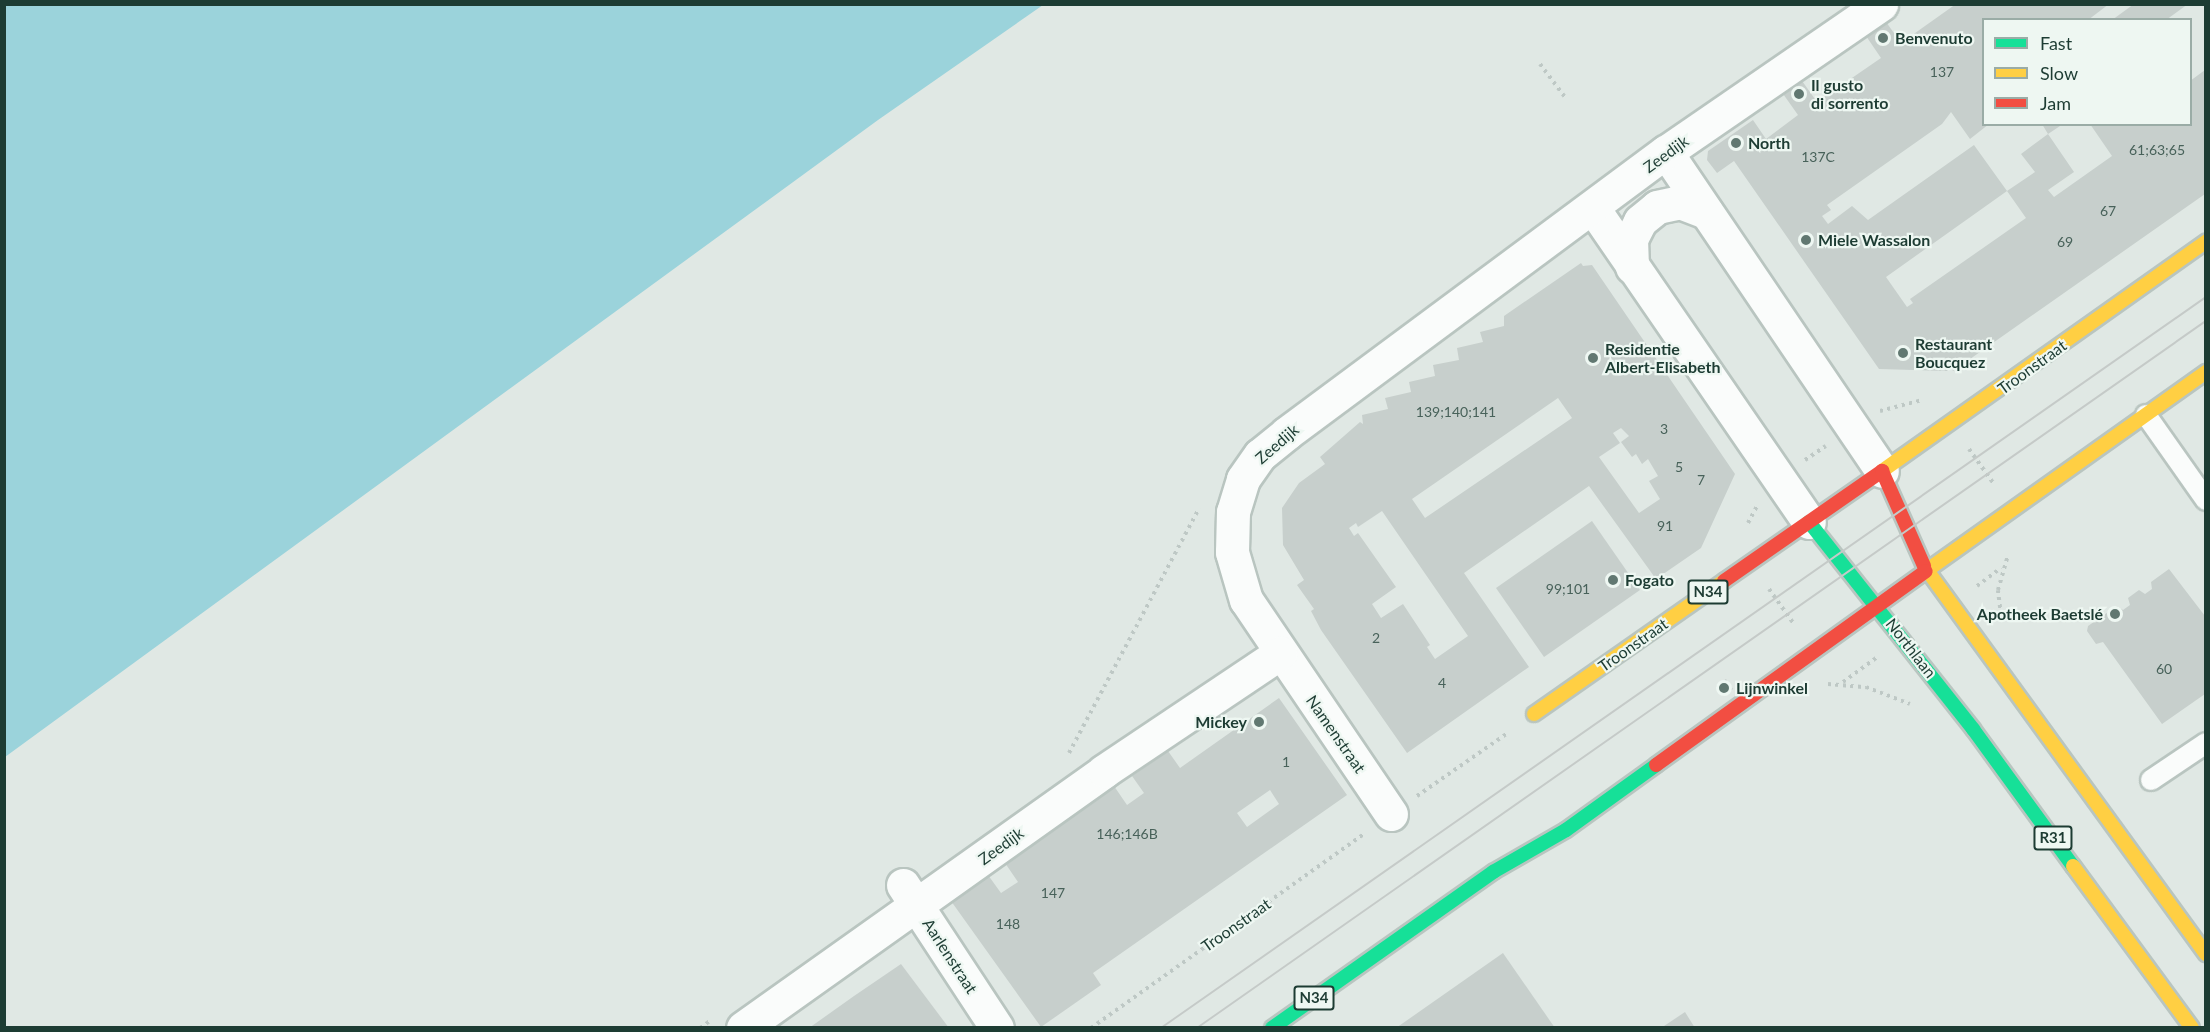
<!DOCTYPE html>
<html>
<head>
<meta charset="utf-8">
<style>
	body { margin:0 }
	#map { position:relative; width:2210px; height:1032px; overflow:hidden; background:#e0e8e4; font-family:Lato,sans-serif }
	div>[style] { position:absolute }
	.water>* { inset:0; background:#9bd3db }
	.building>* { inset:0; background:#c7cfcc }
	.path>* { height:4px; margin-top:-2px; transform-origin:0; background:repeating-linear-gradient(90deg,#bec8c5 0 3px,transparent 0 7.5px) }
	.roads { filter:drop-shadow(2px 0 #b9c5c0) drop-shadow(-2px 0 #b9c5c0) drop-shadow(0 2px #b9c5c0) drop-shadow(0 -2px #b9c5c0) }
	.lane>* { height:20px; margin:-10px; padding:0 10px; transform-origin:10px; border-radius:10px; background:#fafcfb }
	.street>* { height:33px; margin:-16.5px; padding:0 16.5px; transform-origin:16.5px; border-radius:16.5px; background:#fafcfb }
	.fast>* { height:14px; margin:-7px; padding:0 7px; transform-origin:7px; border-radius:7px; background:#16e098 }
	.slow>* { height:14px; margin:-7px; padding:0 7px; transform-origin:7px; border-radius:7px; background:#ffcf43 }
	.jam>* { height:14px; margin:-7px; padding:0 7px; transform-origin:7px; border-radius:7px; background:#f24e42 }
	.tram>* { height:1.5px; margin:-0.75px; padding:0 0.75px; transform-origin:0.75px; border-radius:0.75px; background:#c5cac8 }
	.dots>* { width:16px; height:16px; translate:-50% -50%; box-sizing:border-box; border:3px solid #eef7f2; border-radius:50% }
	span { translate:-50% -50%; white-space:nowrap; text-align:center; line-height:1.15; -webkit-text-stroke:4.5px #eef7f2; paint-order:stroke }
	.number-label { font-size:14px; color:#48625a }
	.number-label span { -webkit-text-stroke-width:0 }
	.shield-label span { padding:2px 4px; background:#eef7f2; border:2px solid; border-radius:4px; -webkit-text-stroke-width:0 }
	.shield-label { font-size:15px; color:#1d3c33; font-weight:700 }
	.poi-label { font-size:16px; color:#1d3c33; font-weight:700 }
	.left { translate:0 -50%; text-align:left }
	.right { translate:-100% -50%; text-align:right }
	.street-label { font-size:16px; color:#1d3c33 }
	.frame { position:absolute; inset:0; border:6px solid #1d3c33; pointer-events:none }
	.legend { position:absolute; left:1982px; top:18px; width:210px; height:108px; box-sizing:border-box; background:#eef7f2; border:2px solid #9aaca6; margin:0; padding:8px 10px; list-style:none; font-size:18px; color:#1d3c33 }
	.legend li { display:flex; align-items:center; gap:12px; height:30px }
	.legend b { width:30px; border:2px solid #9aaca6 }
</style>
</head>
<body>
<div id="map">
	<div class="water">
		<div style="clip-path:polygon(5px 4px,1043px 4px,1043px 5px,878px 120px,5px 757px)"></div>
	</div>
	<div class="building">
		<div style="clip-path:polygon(1956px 4px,2109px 4px,2088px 20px,1983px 20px,1983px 124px,1989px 124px,1970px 139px,1951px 112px,1942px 124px,1827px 205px,1831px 210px,1822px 216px,1828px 224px,1852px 206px,1868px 220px,1974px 145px,2007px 191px,1886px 277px,1907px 307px,1913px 303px,1910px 299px,2026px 218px,2007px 191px,2035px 172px,2021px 154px,2048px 134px,2042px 124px,2063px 124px,2048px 134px,2074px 172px,2048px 190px,2054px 197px,2112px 156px,2090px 124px,2190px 124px,2190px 81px,2205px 70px,2205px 194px,1953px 371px,1951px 367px,1947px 371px,1879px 369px,1734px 161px,1717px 173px,1707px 160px,1708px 151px,1753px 120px,1766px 139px,1798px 115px,1781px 91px,1800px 78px,1817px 102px,1881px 58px,1864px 33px,1884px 19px,1901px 43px)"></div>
		<div style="clip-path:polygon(2134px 4px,2188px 4px,2166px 20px,2112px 20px)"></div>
		<div style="clip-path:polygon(evenodd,1581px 263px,1583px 266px,1592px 265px,1735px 474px,1701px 548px,1656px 579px,1589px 486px,1464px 573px,1529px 667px,1407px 753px,1321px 630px,1311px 611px,1314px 609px,1297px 585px,1304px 580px,1283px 545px,1282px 508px,1299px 483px,1325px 464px,1320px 457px,1360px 422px,1363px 424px,1362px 415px,1388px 409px,1385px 398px,1411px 392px,1409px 382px,1435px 376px,1433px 365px,1459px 360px,1457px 348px,1483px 342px,1480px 332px,1504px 326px,1504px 316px,1581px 263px,1558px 398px,1572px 418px,1425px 518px,1412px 499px,1558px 398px,1581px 263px,1621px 428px,1629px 436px,1621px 442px,1632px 457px,1636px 454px,1642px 464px,1648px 459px,1658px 476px,1649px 481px,1660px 499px,1639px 513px,1599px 457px,1620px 443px,1613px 433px,1621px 428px,1581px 263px,1382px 511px,1468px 636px,1435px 659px,1427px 647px,1430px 645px,1403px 604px,1381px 618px,1372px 604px,1396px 587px,1358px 533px,1354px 536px,1349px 528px,1356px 523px,1358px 527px,1382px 511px)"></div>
		<div style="clip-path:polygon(1592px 521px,1640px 590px,1544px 657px,1496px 588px)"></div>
		<div style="clip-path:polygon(2169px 569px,2205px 616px,2205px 694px,2162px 724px,2103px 642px,2096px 644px,2087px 631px,2088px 626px,2117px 606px,2123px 610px,2130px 605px,2128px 598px,2139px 590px,2145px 594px,2152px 589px,2151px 582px)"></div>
		<div style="clip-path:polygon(1726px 679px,1733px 689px,1723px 696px,1716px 686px)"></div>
		<div style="clip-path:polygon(evenodd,1279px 698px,1347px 795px,1093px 973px,1101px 985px,1041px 1027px,951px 901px,988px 875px,1001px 893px,1018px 882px,1005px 863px,1114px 786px,1127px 805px,1144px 793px,1132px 776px,1168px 751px,1180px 768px,1279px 698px,1270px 790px,1279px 804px,1247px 827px,1237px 813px,1270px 790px)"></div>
		<div style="clip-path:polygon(1503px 953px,1555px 1028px,1396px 1028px)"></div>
		<div style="clip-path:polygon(901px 964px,949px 1028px,809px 1028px,854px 996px)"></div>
		<div style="clip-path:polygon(1685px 1012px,1695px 1028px,1661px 1028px)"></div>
	</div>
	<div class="path">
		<div style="left:1540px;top:64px;width:41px;rotate:52.9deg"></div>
		<div style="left:1880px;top:411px;width:43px;rotate:-14.7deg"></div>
		<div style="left:1969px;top:449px;width:43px;rotate:54.5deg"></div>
		<div style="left:1805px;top:460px;width:25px;rotate:-34deg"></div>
		<div style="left:1748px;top:523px;width:19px;rotate:-62deg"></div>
		<div style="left:1977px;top:586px;width:30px;rotate:-37deg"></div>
		<div style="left:1769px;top:589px;width:43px;rotate:54.5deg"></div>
		<div style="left:2001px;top:615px;width:25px;rotate:-97deg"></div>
		<div style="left:1998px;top:590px;width:36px;rotate:-74deg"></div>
		<div style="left:1843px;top:682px;width:41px;rotate:-36deg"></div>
		<div style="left:1828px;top:684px;width:38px;rotate:5deg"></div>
		<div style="left:1866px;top:687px;width:47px;rotate:21.1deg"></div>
		<div style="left:1069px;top:753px;width:277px;rotate:-62deg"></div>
		<div style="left:1417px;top:796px;width:112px;rotate:-34.8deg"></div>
		<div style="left:700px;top:1028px;width:14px;rotate:-36deg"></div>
		<div style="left:1091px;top:1028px;width:335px;rotate:-35.4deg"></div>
	</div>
	<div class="roads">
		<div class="lane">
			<div style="left:2146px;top:415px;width:104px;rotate:54.8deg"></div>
			<div style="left:2151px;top:780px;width:66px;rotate:-33.9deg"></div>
		</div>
		<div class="street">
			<div style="left:1666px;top:152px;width:385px;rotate:55.9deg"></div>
			<div style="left:1593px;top:208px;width:381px;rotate:55.5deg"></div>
			<div style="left:1632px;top:267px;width:28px;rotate:-92deg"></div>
			<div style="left:1631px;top:239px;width:20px;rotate:-63deg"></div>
			<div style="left:1640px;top:221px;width:22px;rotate:-39deg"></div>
			<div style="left:1657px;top:207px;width:24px;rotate:-12deg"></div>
			<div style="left:1680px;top:202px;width:28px;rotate:21deg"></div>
			<div style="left:1391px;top:814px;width:258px;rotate:-124.1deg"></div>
			<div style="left:1246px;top:600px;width:50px;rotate:-106.3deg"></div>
			<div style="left:1232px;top:552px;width:40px;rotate:-88.6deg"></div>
			<div style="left:1233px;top:512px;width:34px;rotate:-73deg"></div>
			<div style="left:1243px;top:479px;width:29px;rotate:-55deg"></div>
			<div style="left:1260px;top:455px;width:35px;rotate:-39deg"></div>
			<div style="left:1287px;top:433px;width:472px;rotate:-36.6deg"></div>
			<div style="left:1666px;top:152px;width:261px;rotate:-34.5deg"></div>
			<div style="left:903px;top:885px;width:171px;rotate:56.7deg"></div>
			<div style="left:743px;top:1028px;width:443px;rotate:-35.4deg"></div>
			<div style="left:1104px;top:771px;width:212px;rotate:-33.8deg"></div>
		</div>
		<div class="fast">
			<div style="left:1809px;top:522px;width:264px;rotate:51.6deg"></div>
			<div style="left:1973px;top:729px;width:170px;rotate:53.9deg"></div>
			<div style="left:1272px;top:1028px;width:271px;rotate:-35.2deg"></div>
			<div style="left:1493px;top:872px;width:84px;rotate:-29.9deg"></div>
			<div style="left:1566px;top:830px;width:111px;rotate:-35.8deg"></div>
		</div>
		<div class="slow">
			<div style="left:1882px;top:471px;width:397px;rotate:-35.3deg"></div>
			<div style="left:1924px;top:566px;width:480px;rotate:54deg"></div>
			<div style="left:1926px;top:571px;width:344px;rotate:-35.4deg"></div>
			<div style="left:1534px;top:714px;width:232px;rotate:-35deg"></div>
			<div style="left:2073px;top:866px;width:201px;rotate:53.7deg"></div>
		</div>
		<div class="jam">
			<div style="left:1724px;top:581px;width:193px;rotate:-34.8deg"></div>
			<div style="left:1882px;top:471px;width:104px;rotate:66.1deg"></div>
			<div style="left:1656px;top:765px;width:332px;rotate:-35.7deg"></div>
		</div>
	</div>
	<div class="tram">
		<div style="left:1161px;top:1028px;width:1275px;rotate:-34.97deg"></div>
		<div style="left:1197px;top:1028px;width:1232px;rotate:-35.02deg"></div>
	</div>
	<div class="dots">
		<div style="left:1883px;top:38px;background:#617871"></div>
		<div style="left:1799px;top:94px;background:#617871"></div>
		<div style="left:1736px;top:143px;background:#617871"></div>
		<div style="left:1806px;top:240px;background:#617871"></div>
		<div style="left:1903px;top:353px;background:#617871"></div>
		<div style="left:1593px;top:358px;background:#617871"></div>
		<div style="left:1613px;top:580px;background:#617871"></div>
		<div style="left:2115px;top:614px;background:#617871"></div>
		<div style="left:1724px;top:688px;background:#617871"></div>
		<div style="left:1259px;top:722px;background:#617871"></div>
	</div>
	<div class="number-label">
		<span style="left:1942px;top:72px">137</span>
		<span style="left:2157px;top:150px">61;63;65</span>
		<span style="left:1818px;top:157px">137C</span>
		<span style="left:2108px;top:211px">67</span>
		<span style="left:2065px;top:242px">69</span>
		<span style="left:1456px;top:412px">139;140;141</span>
		<span style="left:1664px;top:429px">3</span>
		<span style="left:1679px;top:467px">5</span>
		<span style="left:1701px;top:480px">7</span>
		<span style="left:1665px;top:526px">91</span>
		<span style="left:1568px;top:589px">99;101</span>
		<span style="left:1376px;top:638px">2</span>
		<span style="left:2164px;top:669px">60</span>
		<span style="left:1442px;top:683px">4</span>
		<span style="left:1286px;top:762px">1</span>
		<span style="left:1127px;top:834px">146;146B</span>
		<span style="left:1053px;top:893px">147</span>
		<span style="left:1008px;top:924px">148</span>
	</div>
	<div class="shield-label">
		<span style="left:1708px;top:592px">N34</span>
		<span style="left:2053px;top:838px">R31</span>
		<span style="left:1314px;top:998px">N34</span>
	</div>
	<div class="poi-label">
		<span class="left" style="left:1895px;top:38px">Benvenuto</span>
		<span class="left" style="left:1811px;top:94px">Il gusto<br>di sorrento</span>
		<span class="left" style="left:1748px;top:143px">North</span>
		<span class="left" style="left:1818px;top:240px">Miele Wassalon</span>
		<span class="left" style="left:1915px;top:353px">Restaurant<br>Boucquez</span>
		<span class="left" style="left:1605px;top:358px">Residentie<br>Albert-Elisabeth</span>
		<span class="left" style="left:1625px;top:580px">Fogato</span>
		<span class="right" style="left:2103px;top:614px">Apotheek Baetslé</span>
		<span class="left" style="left:1736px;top:688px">Lijnwinkel</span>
		<span class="right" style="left:1247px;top:722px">Mickey</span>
	</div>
	<div class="street-label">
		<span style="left:1666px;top:154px;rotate:-36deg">Zeedijk</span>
		<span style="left:2032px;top:367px;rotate:-36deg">Troonstraat</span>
		<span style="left:1277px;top:444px;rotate:-41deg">Zeedijk</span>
		<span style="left:1633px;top:645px;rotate:-35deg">Troonstraat</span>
		<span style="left:1911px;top:648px;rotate:52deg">Northlaan</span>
		<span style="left:1336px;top:734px;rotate:55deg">Namenstraat</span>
		<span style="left:1001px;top:846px;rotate:-36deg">Zeedijk</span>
		<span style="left:1236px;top:925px;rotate:-35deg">Troonstraat</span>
		<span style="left:950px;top:956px;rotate:57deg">Aarlenstraat</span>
	</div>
	<div class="frame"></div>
	<ul class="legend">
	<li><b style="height:8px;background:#16e098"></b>Fast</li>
	<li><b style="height:8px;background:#ffcf43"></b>Slow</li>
	<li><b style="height:8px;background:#f24e42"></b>Jam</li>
	</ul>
</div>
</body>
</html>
